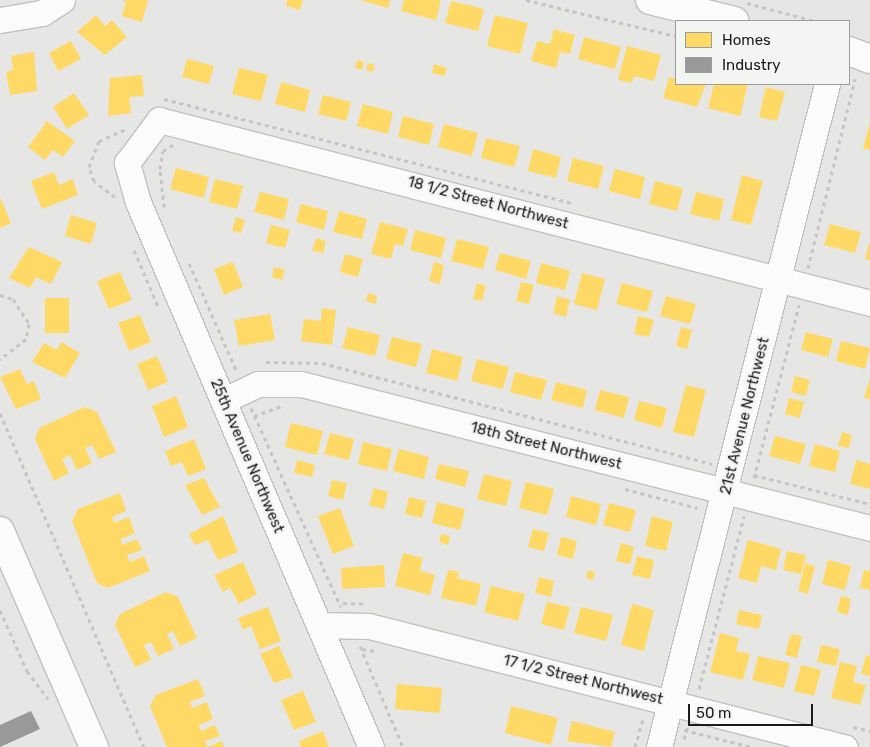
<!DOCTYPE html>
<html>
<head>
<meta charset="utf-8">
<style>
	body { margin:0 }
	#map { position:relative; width:870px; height:747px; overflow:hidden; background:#e6e6e5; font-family:Rubik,sans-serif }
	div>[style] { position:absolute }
	.homes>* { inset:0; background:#ffd966 }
	.industry>* { inset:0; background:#999 }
	.path>* { height:3px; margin-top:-1.5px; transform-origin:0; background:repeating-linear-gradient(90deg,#c4c5c4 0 4px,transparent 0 8px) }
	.roads { filter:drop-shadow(1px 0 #c1c1c0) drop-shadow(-1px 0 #c1c1c0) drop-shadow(0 1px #c1c1c0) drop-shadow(0 -1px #c1c1c0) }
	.minor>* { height:25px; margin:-12.5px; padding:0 12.5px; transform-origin:12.5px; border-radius:12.5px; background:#fbfbfb }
	.major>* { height:28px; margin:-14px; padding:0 14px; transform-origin:14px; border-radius:14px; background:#fbfbfb }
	span { translate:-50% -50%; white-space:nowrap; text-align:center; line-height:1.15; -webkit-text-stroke:5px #f3f5f2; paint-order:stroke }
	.street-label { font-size:15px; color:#1a1b1a }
	.legend { position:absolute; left:675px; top:20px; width:175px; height:65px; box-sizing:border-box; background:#f3f5f2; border:1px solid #9c9e9c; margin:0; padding:6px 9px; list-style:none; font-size:15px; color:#1a1b1a }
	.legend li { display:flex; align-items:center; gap:10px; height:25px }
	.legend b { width:25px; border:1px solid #9c9e9c }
	.scale { position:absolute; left:688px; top:704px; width:125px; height:22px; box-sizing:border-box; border:2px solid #1a1b1a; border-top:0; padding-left:6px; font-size:15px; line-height:18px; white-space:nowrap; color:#1a1b1a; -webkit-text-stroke:4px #f3f5f2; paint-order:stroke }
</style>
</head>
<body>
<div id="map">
	<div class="homes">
		<div style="clip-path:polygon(122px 0,148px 0,142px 22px,122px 16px,126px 2px)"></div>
		<div style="clip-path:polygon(287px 0,303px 0,300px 10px,286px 6px)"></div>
		<div style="clip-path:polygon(360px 0,390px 0,388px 8px)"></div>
		<div style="clip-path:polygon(404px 0,441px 0,436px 20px,401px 11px)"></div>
		<div style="clip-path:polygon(451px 1px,484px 9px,478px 31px,445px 23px)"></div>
		<div style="clip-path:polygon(96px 15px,105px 26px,112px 20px,127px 37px,105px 55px,77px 32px)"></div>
		<div style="clip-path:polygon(495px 15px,528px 23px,520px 54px,487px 46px)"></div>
		<div style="clip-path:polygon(554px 29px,575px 35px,570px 54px,560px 52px,556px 68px,531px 61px,537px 41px,550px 44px)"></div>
		<div style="clip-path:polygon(584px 37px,621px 47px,615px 69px,578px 59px)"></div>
		<div style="clip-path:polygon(71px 41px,81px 59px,58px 71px,49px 53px)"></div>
		<div style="clip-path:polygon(627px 46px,661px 55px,654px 81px,634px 76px,632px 83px,618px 80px)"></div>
		<div style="clip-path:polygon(34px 52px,37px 91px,10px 95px,6px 72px,13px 70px,11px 56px)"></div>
		<div style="clip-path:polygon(187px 59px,214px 66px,209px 84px,182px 77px)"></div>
		<div style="clip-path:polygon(357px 60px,364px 62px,362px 70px,355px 68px)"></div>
		<div style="clip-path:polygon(368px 63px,375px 65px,373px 72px,366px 70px)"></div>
		<div style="clip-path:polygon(434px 64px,447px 68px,445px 76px,432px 73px)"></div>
		<div style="clip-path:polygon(239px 68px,268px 75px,261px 101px,232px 94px)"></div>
		<div style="clip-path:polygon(142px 75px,144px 96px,129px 97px,131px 113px,108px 116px,110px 78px)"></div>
		<div style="clip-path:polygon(669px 77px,676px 79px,676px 84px,706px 84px,697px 107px,663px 98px)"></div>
		<div style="clip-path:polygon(281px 82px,310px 90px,305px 112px,275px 104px)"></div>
		<div style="clip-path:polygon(714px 84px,748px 84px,740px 116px,708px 108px)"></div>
		<div style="clip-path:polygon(766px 87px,785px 92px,777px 121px,759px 117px)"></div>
		<div style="clip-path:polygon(74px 93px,89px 115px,67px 129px,53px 107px)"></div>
		<div style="clip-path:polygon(323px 95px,351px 102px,346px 121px,318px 114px)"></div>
		<div style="clip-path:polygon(363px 104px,393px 112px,388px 134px,357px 126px)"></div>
		<div style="clip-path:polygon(403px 116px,434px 124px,429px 145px,398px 137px)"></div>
		<div style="clip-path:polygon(47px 121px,75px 141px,63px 157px,53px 150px,45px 160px,28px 147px)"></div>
		<div style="clip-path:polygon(870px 123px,870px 150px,863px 148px)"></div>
		<div style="clip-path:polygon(444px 124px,478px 133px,472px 156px,438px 147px)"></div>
		<div style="clip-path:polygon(486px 138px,520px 146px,514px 167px,481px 158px)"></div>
		<div style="clip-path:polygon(533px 149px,561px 157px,556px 178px,528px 171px)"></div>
		<div style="clip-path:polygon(573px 158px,604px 166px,598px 189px,567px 181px)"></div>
		<div style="clip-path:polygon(176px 168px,209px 177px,204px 198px,170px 189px)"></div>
		<div style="clip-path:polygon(615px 169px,645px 177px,640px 199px,609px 191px)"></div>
		<div style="clip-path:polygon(54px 172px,59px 185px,73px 179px,78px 195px,42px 209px,31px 181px)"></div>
		<div style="clip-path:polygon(742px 175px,763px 181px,751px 225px,731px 220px)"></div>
		<div style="clip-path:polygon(215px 179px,243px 186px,237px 209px,209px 202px)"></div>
		<div style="clip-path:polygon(655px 181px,683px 188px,677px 211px,649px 204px)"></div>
		<div style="clip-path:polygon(260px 192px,289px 199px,284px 220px,254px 212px)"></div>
		<div style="clip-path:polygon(696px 192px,724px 199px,719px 221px,690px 214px)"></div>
		<div style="clip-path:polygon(0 197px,11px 223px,0 228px)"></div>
		<div style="clip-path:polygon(301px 204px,328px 211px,324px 230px,296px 222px)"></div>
		<div style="clip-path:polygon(339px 211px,367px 219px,362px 239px,333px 232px)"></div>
		<div style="clip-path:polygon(71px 215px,97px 223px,91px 244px,65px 236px)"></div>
		<div style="clip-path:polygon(236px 217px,245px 220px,241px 233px,232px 231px)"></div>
		<div style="clip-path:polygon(380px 222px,408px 229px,403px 246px,395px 244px,391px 259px,371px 254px)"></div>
		<div style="clip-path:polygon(830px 224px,861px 232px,855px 253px,824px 245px)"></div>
		<div style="clip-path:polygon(271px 225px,290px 230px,285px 248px,266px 243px)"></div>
		<div style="clip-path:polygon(415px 230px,446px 238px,441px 258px,410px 250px)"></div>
		<div style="clip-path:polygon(316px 238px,326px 241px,323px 253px,312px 251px)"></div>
		<div style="clip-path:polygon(457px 239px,489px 247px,483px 269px,451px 261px)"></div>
		<div style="clip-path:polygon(869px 244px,870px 244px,870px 260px,865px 259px)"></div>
		<div style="clip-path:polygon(29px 247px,62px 262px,51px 284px,36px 277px,30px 288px,9px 278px)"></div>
		<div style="clip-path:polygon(500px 253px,531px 261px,526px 279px,495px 270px)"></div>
		<div style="clip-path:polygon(345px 254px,363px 259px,358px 277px,340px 272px)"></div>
		<div style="clip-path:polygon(233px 262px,243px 287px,224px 295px,214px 269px)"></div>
		<div style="clip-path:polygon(434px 262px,444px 265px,440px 284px,429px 281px)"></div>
		<div style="clip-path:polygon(541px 263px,570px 271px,565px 290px,536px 283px)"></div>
		<div style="clip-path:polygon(274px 267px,285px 270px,282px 280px,272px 277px)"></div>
		<div style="clip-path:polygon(120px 272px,132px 300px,109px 309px,97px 281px)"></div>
		<div style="clip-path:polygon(582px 273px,605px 279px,597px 310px,574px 304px)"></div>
		<div style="clip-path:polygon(521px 282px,534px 285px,529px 304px,516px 301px)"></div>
		<div style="clip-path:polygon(477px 283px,486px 286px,482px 301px,473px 299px)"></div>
		<div style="clip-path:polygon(622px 283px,653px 291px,647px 312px,616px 304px)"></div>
		<div style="clip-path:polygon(368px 293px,377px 296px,376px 304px,366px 301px)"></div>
		<div style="clip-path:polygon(557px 296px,570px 300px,566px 317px,553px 313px)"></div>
		<div style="clip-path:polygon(666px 296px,696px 304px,690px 324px,660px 316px)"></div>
		<div style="clip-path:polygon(45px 298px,69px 298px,69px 333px,45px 333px)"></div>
		<div style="clip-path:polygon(322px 308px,336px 310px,332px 345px,301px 341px,304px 319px,321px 321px)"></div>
		<div style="clip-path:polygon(270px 314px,275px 340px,239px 346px,234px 320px)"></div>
		<div style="clip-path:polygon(140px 315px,151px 342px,129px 351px,118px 323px)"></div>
		<div style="clip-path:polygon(638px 316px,654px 320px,649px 337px,634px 334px)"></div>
		<div style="clip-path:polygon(348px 327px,380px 335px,375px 356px,342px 348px)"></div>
		<div style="clip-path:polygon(681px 327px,692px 330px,687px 349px,676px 346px)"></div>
		<div style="clip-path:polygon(806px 332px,833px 339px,828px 357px,801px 350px)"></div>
		<div style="clip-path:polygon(392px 337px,422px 344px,416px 367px,386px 359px)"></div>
		<div style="clip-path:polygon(841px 341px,870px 348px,865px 369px,836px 361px)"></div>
		<div style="clip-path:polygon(61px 342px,80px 353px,65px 378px,32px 362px,44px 343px,57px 350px)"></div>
		<div style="clip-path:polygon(432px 349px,463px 357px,457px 381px,426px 373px)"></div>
		<div style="clip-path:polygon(157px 356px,168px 382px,148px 390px,137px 364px)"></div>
		<div style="clip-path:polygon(477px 359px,509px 367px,503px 389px,471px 381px)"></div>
		<div style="clip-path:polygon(20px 369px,27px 384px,34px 381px,41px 399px,16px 409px,0 377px)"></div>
		<div style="clip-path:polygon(515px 372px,547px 380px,541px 400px,510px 392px)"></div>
		<div style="clip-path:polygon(795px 376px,810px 380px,806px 396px,791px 392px)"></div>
		<div style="clip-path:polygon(870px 378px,870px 399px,864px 398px)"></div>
		<div style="clip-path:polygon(556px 382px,587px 390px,583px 408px,551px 400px)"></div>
		<div style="clip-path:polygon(686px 385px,706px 390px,694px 437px,673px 432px)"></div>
		<div style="clip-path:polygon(600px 390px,629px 397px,624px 418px,595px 410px)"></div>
		<div style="clip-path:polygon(176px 396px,188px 427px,164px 437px,152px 406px)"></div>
		<div style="clip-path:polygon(789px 398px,804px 402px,800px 418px,785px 414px)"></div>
		<div style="clip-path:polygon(639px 401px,667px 408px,662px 428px,634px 420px)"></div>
		<div style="clip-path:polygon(85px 407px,97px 412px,116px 452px,99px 459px,92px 445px,85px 448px,92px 463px,77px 470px,70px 455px,62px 459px,69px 473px,54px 481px,35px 439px,39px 428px)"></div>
		<div style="clip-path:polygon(291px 423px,323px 431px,317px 455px,285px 447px)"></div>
		<div style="clip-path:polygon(842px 432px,852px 435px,849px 448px,838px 446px)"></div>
		<div style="clip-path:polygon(330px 433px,354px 439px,349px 460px,324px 454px)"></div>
		<div style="clip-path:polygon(775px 436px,806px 444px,800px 464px,769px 456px)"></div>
		<div style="clip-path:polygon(194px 439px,206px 469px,188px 476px,182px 462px,171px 466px,165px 451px)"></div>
		<div style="clip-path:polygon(363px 442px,392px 449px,387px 471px,358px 464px)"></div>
		<div style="clip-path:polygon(815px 444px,840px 451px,835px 472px,809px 466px)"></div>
		<div style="clip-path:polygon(399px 449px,429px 457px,424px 479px,393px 471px)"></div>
		<div style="clip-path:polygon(297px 460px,315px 465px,312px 477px,294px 473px)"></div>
		<div style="clip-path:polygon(856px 460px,870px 464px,870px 489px,850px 484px)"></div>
		<div style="clip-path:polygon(439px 464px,469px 471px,465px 487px,435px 479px)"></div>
		<div style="clip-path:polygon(484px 474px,512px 481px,506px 506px,477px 499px)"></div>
		<div style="clip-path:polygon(204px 478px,220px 507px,202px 515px,185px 485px)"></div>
		<div style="clip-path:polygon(332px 480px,347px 483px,343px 500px,328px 496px)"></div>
		<div style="clip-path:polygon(526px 482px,554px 489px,547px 515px,519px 508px)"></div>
		<div style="clip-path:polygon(374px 488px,388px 492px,384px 509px,369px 505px)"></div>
		<div style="clip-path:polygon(120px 493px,126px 511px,112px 517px,114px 523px,129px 517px,135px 533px,121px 539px,122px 545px,137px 539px,142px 550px,127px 555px,130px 562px,144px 556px,150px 571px,108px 588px,97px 583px,72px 521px,78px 509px)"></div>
		<div style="clip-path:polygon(571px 496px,601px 504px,596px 525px,566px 517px)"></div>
		<div style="clip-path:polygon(409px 497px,426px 501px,422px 518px,405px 514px)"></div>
		<div style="clip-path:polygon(437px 502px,465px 509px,460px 530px,432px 523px)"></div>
		<div style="clip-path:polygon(609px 503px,636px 510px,630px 532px,603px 525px)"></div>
		<div style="clip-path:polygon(340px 508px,354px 546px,333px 554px,318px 516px)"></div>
		<div style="clip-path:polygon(223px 516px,238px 552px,218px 560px,208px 540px,195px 545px,189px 534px)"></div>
		<div style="clip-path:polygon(652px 516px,673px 522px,666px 551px,645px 546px)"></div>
		<div style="clip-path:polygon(533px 529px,549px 533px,544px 551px,528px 547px)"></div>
		<div style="clip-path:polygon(441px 534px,450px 536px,448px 545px,439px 542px)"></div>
		<div style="clip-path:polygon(561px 537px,577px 541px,573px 559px,557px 555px)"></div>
		<div style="clip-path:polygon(748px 540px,781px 549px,776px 570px,761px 566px,757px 583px,738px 578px)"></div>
		<div style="clip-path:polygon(621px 543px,634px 547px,630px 564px,616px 561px)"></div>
		<div style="clip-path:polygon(787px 551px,806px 555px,801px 574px,783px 570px)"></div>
		<div style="clip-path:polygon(403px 553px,423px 558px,420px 571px,435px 575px,430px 595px,395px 586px)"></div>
		<div style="clip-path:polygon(637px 556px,654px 560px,650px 579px,632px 575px)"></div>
		<div style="clip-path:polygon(828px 560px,851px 566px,845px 590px,822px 584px)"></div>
		<div style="clip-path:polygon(243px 562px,257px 594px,239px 604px,230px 588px,223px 592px,214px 575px)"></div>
		<div style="clip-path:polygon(805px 563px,815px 566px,808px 594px,798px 591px)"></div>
		<div style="clip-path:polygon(384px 565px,385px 587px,342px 589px,341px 568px)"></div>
		<div style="clip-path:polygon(448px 570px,459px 572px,457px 578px,481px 584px,476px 606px,441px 598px)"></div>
		<div style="clip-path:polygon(588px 570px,595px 572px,593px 580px,586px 578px)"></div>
		<div style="clip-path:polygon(864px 570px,870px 571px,870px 590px,860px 588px)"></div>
		<div style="clip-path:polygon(539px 577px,554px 581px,551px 597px,535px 593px)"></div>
		<div style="clip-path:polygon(491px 586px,525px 594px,518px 621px,484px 612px)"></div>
		<div style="clip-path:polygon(166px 592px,178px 597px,197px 638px,180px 646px,173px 631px,167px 634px,174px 649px,158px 656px,151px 642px,144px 645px,151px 660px,135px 667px,115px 625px,120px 614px)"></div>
		<div style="clip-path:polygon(841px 596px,851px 599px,848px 615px,837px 612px)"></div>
		<div style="clip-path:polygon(547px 602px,570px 607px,564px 630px,541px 624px)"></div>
		<div style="clip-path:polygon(632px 604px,654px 610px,644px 651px,621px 645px)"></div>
		<div style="clip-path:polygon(268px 607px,281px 641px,260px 649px,251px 626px,243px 630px,238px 618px)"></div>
		<div style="clip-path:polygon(581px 607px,613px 615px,606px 641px,574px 633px)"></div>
		<div style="clip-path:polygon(739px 610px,762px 615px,759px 629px,736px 624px)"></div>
		<div style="clip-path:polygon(720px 633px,739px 638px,736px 651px,750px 654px,743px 680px,710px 672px)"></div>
		<div style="clip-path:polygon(791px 634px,802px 636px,797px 658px,785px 655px)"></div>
		<div style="clip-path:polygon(821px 645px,840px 649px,836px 666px,817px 662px)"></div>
		<div style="clip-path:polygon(279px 646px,293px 677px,274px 683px,260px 654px)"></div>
		<div style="clip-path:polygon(866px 655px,870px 656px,870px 676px,861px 674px)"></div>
		<div style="clip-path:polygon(758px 656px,790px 663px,784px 688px,752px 680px)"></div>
		<div style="clip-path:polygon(840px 662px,857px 666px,853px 682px,866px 685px,860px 705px,831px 698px)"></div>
		<div style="clip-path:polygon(801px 665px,821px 670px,814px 696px,794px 691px)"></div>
		<div style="clip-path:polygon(198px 679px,205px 696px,190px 702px,192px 708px,207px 702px,213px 719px,199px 725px,201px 731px,215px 725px,220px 736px,205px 741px,208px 747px,167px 747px,150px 706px,156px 695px)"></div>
		<div style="clip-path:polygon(397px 684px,442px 688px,440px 713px,395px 709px)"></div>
		<div style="clip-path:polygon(303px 691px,316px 722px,294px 730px,281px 700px)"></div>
		<div style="clip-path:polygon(511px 706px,558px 718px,551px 745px,505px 733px)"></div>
		<div style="clip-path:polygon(572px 721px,615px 732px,611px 747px,567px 741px)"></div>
		<div style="clip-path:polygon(323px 731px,329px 747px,301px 747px,299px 741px)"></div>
		<div style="clip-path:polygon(222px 741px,224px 747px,208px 747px)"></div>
	</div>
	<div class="industry">
		<div style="clip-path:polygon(31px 711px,40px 729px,0 747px,0 725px)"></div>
	</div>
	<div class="path">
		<div style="left:526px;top:0;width:154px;rotate:13.5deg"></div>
		<div style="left:747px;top:3px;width:70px;rotate:14.8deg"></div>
		<div style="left:164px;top:99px;width:420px;rotate:14.3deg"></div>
		<div style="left:115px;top:197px;width:26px;rotate:-143deg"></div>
		<div style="left:94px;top:181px;width:15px;rotate:-110deg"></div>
		<div style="left:89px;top:167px;width:28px;rotate:-69deg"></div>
		<div style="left:99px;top:141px;width:30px;rotate:-24deg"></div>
		<div style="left:164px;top:207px;width:38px;rotate:-96deg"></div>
		<div style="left:160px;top:169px;width:18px;rotate:-81deg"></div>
		<div style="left:163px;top:151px;width:12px;rotate:-31deg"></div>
		<div style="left:134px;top:250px;width:61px;rotate:66.8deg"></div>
		<div style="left:189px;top:263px;width:119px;rotate:66.2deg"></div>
		<div style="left:808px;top:268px;width:195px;rotate:-76deg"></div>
		<div style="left:0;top:295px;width:14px;rotate:17deg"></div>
		<div style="left:13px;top:299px;width:30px;rotate:57deg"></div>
		<div style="left:29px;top:324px;width:15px;rotate:101deg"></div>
		<div style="left:26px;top:339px;width:33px;rotate:142deg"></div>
		<div style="left:266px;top:362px;width:56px;rotate:1deg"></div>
		<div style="left:322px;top:363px;width:403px;rotate:14.5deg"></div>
		<div style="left:251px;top:408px;width:218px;rotate:65.7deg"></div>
		<div style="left:0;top:413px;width:364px;rotate:66.7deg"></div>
		<div style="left:254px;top:416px;width:30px;rotate:-20deg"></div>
		<div style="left:754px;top:475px;width:120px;rotate:14deg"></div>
		<div style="left:754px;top:478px;width:179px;rotate:-75.4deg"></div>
		<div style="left:625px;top:489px;width:75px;rotate:14.6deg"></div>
		<div style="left:343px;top:603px;width:24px;rotate:2deg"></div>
		<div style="left:0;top:610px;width:67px;rotate:66.1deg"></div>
		<div style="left:27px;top:671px;width:35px;rotate:53deg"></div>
		<div style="left:360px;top:646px;width:110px;rotate:66.9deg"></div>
		<div style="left:362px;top:649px;width:14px;rotate:8deg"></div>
		<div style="left:699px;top:689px;width:179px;rotate:-75.4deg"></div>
		<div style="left:853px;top:727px;width:17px;rotate:13deg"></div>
		<div style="left:684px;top:730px;width:70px;rotate:14deg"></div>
		<div style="left:684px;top:739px;width:14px;rotate:-73deg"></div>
		<div style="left:635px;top:747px;width:32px;rotate:-74deg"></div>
	</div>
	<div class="roads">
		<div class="minor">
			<div style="left:0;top:20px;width:43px;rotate:-9.5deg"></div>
			<div style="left:42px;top:13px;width:24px;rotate:-33deg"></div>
			<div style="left:224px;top:400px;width:38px;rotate:-25deg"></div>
			<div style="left:258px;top:384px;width:43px"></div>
			<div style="left:301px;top:384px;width:587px;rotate:14.2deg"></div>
			<div style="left:319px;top:625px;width:50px;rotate:1.1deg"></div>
			<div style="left:369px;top:626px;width:491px;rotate:14.3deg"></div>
			<div style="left:371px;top:747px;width:593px;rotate:-113.15deg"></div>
			<div style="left:138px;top:202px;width:41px;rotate:-105.8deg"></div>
			<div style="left:127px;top:163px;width:54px;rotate:-53.3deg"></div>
			<div style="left:159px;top:120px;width:734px;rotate:14.43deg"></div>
			<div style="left:659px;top:747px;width:684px;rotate:-75.78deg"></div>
		</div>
		<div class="major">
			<div style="left:650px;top:0;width:87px;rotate:14deg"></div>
			<div style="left:849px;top:51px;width:22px;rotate:21deg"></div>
			<div style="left:0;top:531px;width:236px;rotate:66.5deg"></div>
		</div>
	</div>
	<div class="street-label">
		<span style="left:488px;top:203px;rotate:15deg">18 1/2 Street Northwest</span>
		<span style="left:745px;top:416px;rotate:-76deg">21st Avenue Northwest</span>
		<span style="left:546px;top:446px;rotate:14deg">18th Street Northwest</span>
		<span style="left:247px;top:456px;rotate:67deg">25th Avenue Northwest</span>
		<span style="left:583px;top:680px;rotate:14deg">17 1/2 Street Northwest</span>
	</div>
	<ul class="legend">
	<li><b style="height:14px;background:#ffd966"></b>Homes</li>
	<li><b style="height:14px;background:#999"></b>Industry</li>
	</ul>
	<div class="scale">50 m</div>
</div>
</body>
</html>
